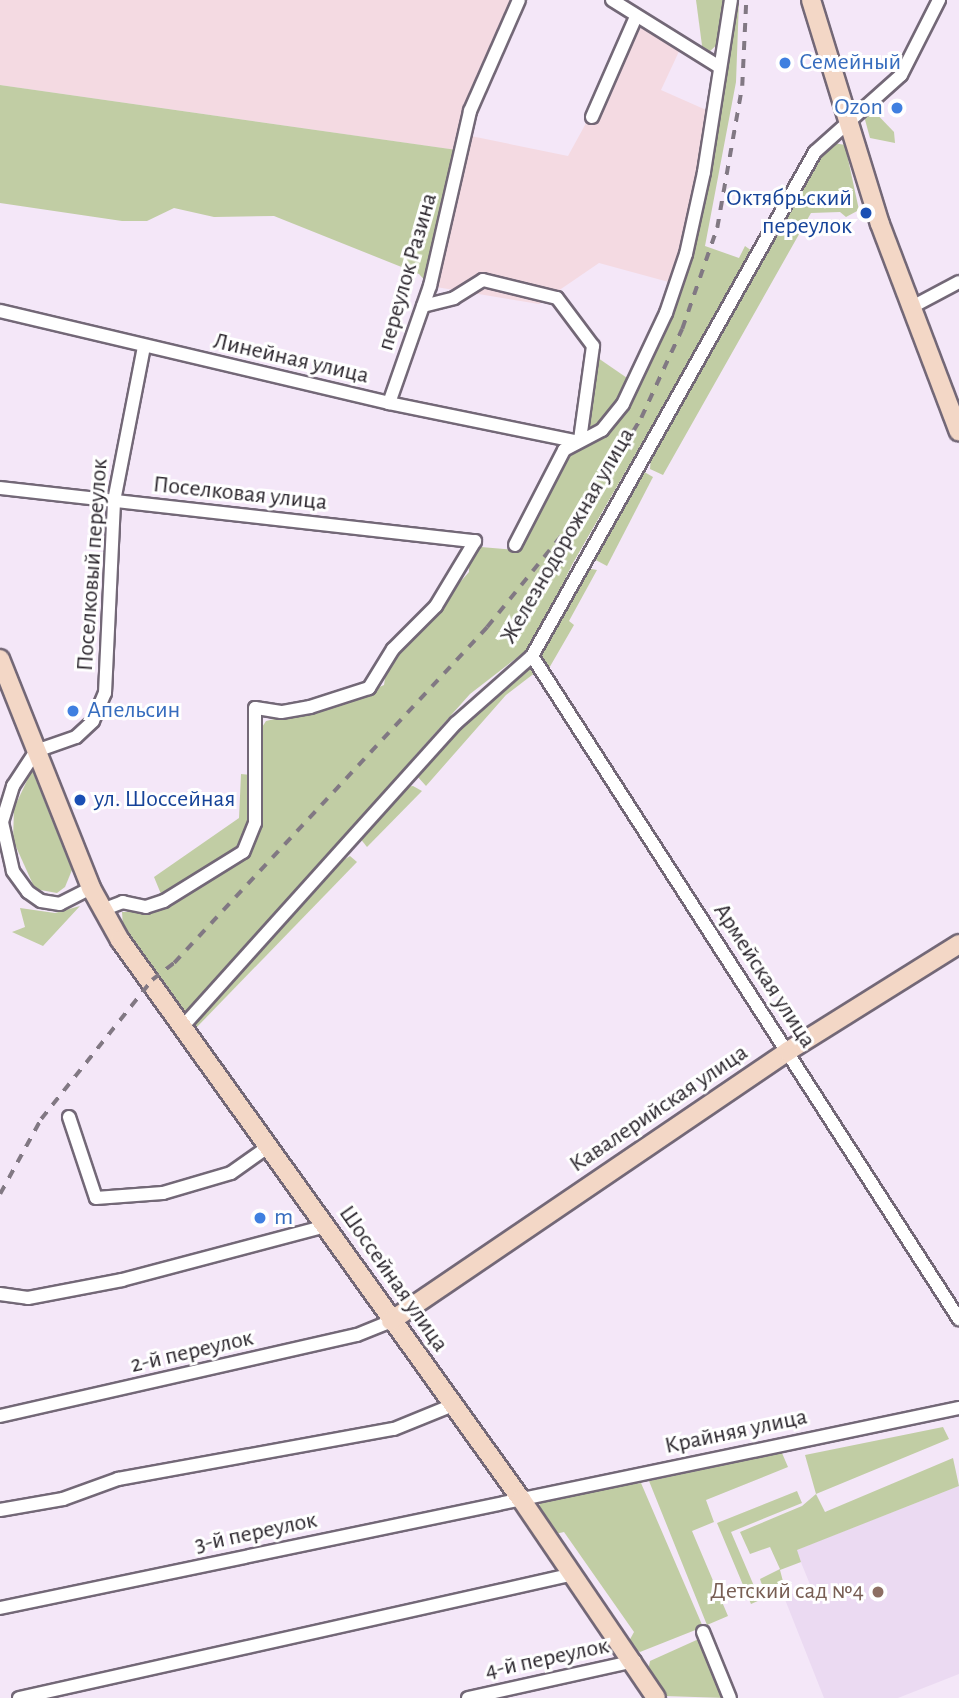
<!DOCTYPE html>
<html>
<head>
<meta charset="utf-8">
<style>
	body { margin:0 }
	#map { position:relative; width:959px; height:1698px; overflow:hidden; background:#f4e7f8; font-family:"Alegreya Sans",sans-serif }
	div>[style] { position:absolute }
	.built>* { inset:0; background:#ebdaf2 }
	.industrial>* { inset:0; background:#f4dae2 }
	.green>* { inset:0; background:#c1cda4 }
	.roads { filter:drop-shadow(2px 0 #736877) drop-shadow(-2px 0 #736877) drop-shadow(0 2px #736877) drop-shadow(0 -2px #736877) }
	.street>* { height:12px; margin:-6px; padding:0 6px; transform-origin:6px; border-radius:6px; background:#fff }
	.secondary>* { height:18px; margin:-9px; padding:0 9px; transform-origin:9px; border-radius:9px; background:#f3d7c6 }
	.rail>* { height:3.5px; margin-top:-1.75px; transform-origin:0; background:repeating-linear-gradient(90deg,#817883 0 9px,transparent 0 18px) }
	.dots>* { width:19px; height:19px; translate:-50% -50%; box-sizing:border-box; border:4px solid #fff; border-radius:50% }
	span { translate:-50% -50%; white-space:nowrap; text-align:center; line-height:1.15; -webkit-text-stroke:6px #fff; paint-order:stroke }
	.shop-label { font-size:24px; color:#366cbe }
	.left { translate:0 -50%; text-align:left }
	.right { translate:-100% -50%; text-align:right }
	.transit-label { font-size:24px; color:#164399 }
	.street-label { font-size:24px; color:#2b262d }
	.education-label { font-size:24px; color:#785e54 }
</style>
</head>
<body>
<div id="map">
	<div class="built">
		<div style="clip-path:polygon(959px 1486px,959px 1674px,898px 1698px,824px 1698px,784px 1597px,811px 1587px,796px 1550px)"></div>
	</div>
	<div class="industrial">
		<div style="clip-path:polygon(0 0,519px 0,466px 135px,568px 156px,642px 21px,682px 45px,661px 90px,713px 113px,676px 284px,599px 263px,539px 304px,430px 286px,463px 151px,0 85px)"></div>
	</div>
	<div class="green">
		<div style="clip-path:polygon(696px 0,724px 0,722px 40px,708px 53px,703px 53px)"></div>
		<div style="clip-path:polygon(733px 0,739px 0,736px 82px,705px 246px,739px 258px,745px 246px,752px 251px,573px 563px,532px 646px,470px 694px,411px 760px,410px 768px,402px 777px,399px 775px,183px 1015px,123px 927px,122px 912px,158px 911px,247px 852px,258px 829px,259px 732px,266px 721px,345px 702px,384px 685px,387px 665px,469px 572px,469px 562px,481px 547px,516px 550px,568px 450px,618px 418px,699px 224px,726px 77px)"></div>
		<div style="clip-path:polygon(0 85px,464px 151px,430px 286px,419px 274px,274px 216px,214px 217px,174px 208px,147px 221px,122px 221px,0 203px)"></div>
		<div style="clip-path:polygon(870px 107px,894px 132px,895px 143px,870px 138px,864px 116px)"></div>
		<div style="clip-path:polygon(834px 143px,845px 145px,859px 210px,846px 217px,840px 212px,811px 213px,663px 475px,650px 469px,651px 456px,825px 148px)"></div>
		<div style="clip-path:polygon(598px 358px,630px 380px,613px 410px,589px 429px)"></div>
		<div style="clip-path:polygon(641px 470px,653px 477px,607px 566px,592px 558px)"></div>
		<div style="clip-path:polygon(586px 568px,597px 570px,569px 621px,574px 625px,548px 670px,540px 652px)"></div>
		<div style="clip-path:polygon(529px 666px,536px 672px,506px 695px,426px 786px,417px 776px,461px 725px)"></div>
		<div style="clip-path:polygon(32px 770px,72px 870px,65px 887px,57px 893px,35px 889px,13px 840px,14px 808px)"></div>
		<div style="clip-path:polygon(241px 774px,251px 775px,249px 839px,245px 847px,165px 896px,161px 894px,154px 877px,239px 818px)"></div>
		<div style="clip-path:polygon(413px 786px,422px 791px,367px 847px,359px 837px,405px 787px)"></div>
		<div style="clip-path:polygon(350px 856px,357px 862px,195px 1029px,195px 1020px,337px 864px)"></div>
		<div style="clip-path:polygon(80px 906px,43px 946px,12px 932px,25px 927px,20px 908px,55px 913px)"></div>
		<div style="clip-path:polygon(943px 1427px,949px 1439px,816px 1494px,825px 1512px,953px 1458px,959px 1486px,797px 1550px,801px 1562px,780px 1570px,785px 1589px,777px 1597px,766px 1597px,760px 1579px,780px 1569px,770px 1547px,750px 1554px,740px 1532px,802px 1506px,816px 1494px,805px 1455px)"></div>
		<div style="clip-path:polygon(782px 1453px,788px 1467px,706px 1500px,714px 1522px,692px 1531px,728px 1616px,707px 1625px,649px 1481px)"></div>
		<div style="clip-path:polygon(641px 1483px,703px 1627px,640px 1652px,628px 1643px,634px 1632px,564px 1532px,555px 1534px,536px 1509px,546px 1497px)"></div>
		<div style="clip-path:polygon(797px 1491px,802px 1503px,731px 1532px,760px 1600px,751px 1604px,717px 1523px)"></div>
		<div style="clip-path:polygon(701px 1638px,726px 1698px,664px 1696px,648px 1671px,650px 1661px)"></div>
	</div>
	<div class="roads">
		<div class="street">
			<div style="left:612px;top:0;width:125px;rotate:31.9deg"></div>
			<div style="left:592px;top:117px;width:109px;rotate:-66.3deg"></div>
			<div style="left:423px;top:306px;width:32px;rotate:-14deg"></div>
			<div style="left:454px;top:298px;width:34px;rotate:-32deg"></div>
			<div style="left:483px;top:280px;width:76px;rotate:13.7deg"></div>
			<div style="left:557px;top:298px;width:60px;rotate:53.1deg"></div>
			<div style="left:593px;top:346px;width:95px;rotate:97.9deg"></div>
			<div style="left:912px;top:307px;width:53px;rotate:-28deg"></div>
			<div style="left:0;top:311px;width:400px;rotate:13.3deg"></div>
			<div style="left:389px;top:403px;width:189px;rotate:11.6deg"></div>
			<div style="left:389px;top:403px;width:124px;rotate:-70.7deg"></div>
			<div style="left:430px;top:286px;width:180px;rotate:-77.1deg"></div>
			<div style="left:470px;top:111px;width:121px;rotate:-66.2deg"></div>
			<div style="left:0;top:488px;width:478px;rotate:6.4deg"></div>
			<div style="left:475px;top:541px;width:76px;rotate:121deg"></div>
			<div style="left:436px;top:606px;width:61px;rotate:135deg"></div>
			<div style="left:393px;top:649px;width:46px;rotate:121.6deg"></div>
			<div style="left:369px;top:688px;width:62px;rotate:162.1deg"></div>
			<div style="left:310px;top:707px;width:29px;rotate:170deg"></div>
			<div style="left:281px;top:712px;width:26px;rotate:-171deg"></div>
			<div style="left:255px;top:708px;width:115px;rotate:90deg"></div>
			<div style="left:255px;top:823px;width:31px;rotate:112deg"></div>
			<div style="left:243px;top:852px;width:93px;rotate:148.2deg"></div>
			<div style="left:164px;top:901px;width:19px;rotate:162deg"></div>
			<div style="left:146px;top:907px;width:24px;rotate:-168deg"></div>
			<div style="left:123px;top:902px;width:22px;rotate:159deg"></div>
			<div style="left:515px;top:545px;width:107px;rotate:-62.7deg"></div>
			<div style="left:564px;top:450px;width:43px;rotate:-27.8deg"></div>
			<div style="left:602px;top:430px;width:33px;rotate:-51deg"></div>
			<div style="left:623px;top:404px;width:101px;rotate:-64.7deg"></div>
			<div style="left:666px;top:313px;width:62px;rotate:-71.3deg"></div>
			<div style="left:686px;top:254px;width:84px;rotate:-77.6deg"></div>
			<div style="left:704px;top:172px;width:174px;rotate:-81.1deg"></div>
			<div style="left:532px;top:656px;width:789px;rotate:57.22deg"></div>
			<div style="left:91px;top:888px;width:35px;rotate:153deg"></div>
			<div style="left:60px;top:904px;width:19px;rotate:-171deg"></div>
			<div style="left:41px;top:901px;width:16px;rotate:-145deg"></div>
			<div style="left:28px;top:892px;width:26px;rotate:-126deg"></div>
			<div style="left:13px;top:871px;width:50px;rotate:-102.7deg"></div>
			<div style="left:2px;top:822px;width:38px;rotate:-73deg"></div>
			<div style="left:13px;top:786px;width:42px;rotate:-56.7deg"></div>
			<div style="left:36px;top:751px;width:42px;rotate:-19.3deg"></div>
			<div style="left:76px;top:737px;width:23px;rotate:-43deg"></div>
			<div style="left:93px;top:721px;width:30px;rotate:-67deg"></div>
			<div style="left:105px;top:693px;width:192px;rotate:-87.3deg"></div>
			<div style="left:114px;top:501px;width:158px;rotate:-79deg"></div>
			<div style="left:184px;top:1025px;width:406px;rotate:-48deg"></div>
			<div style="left:456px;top:723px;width:101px;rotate:-41.4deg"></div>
			<div style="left:532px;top:656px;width:578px;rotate:-60.69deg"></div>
			<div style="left:815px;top:152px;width:115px;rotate:-41.8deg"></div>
			<div style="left:901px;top:75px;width:84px;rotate:-63.1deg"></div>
			<div style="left:69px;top:1117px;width:85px;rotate:71.6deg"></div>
			<div style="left:96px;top:1198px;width:67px;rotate:-4.3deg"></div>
			<div style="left:163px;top:1193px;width:71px;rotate:-16.4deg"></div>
			<div style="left:231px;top:1173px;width:47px;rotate:-35.4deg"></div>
			<div style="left:0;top:1294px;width:28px;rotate:8deg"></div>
			<div style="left:28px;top:1298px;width:96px;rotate:-10.8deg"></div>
			<div style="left:122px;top:1280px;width:212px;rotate:-14.8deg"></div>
			<div style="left:0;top:1416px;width:366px;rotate:-12.8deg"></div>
			<div style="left:357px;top:1335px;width:37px;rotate:-22deg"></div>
			<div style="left:0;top:1510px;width:64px;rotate:-9.9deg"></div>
			<div style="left:63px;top:1499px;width:59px;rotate:-20deg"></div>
			<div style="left:118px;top:1479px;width:280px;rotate:-10.3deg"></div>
			<div style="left:394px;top:1429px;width:64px;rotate:-22.1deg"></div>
			<div style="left:0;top:1608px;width:980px;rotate:-11.78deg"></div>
			<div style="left:703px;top:1632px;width:71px;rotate:67.8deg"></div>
			<div style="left:19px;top:1698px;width:569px;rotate:-12.59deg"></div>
			<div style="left:468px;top:1698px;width:171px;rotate:-12.5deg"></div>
		</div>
		<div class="secondary">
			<div style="left:811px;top:0;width:234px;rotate:72.9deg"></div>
			<div style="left:880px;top:224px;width:222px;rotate:69.2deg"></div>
			<div style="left:0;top:659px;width:246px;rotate:68.3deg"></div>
			<div style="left:91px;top:888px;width:60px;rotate:60.9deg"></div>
			<div style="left:120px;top:940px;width:688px;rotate:54.35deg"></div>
			<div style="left:521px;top:1499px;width:240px;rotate:55.8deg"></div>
			<div style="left:391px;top:1321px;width:480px;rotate:-34.2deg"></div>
			<div style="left:788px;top:1051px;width:202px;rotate:-32deg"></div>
		</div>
	</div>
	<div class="rail">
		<div style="left:0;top:1194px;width:85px;rotate:-61.3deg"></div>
		<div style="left:41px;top:1119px;width:178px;rotate:-51.4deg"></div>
		<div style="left:152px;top:980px;width:28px;rotate:-38deg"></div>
		<div style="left:174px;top:963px;width:459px;rotate:-47deg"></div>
		<div style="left:487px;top:627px;width:173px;rotate:-50.9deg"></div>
		<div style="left:596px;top:493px;width:87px;rotate:-59deg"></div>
		<div style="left:641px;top:418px;width:98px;rotate:-65.3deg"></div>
		<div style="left:682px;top:329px;width:107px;rotate:-70.9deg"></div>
		<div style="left:717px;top:228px;width:144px;rotate:-80deg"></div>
		<div style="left:742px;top:86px;width:86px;rotate:-87.3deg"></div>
	</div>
	<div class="dots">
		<div style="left:785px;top:63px;background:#3f7fe0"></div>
		<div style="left:897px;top:108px;background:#3f7fe0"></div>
		<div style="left:866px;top:213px;background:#1a4fb4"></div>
		<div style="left:73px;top:711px;background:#3f7fe0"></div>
		<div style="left:80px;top:800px;background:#1a4fb4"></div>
		<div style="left:260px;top:1218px;background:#3f7fe0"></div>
		<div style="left:878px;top:1592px;background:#8d6e63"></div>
	</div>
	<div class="shop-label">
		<span class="left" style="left:799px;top:63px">Семейный</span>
		<span class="right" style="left:883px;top:108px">Ozon</span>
		<span class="left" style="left:87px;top:711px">Апельсин</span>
		<span class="left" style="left:274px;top:1218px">m</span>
	</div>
	<div class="transit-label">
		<span class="right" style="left:852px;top:213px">Октябрьский<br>переулок</span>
		<span class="left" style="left:94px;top:800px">ул. Шоссейная</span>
	</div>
	<div class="street-label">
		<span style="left:408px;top:272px;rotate:-74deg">переулок Разина</span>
		<span style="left:291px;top:359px;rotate:13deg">Линейная улица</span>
		<span style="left:240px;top:494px;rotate:6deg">Поселковая улица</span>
		<span style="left:568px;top:536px;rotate:-60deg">Железнодорожная улица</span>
		<span style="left:93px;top:565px;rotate:-86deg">Поселковый переулок</span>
		<span style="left:764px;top:976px;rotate:57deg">Армейская улица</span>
		<span style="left:659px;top:1109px;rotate:-34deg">Кавалерийская улица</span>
		<span style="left:393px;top:1279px;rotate:55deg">Шоссейная улица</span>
		<span style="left:192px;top:1352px;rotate:-13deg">2-й переулок</span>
		<span style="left:736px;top:1432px;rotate:-12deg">Крайняя улица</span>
		<span style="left:256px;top:1533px;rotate:-12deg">3-й переулок</span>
		<span style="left:547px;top:1659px;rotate:-12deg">4-й переулок</span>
	</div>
	<div class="education-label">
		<span class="right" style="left:864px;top:1592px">Детский сад №4</span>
	</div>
</div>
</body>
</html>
